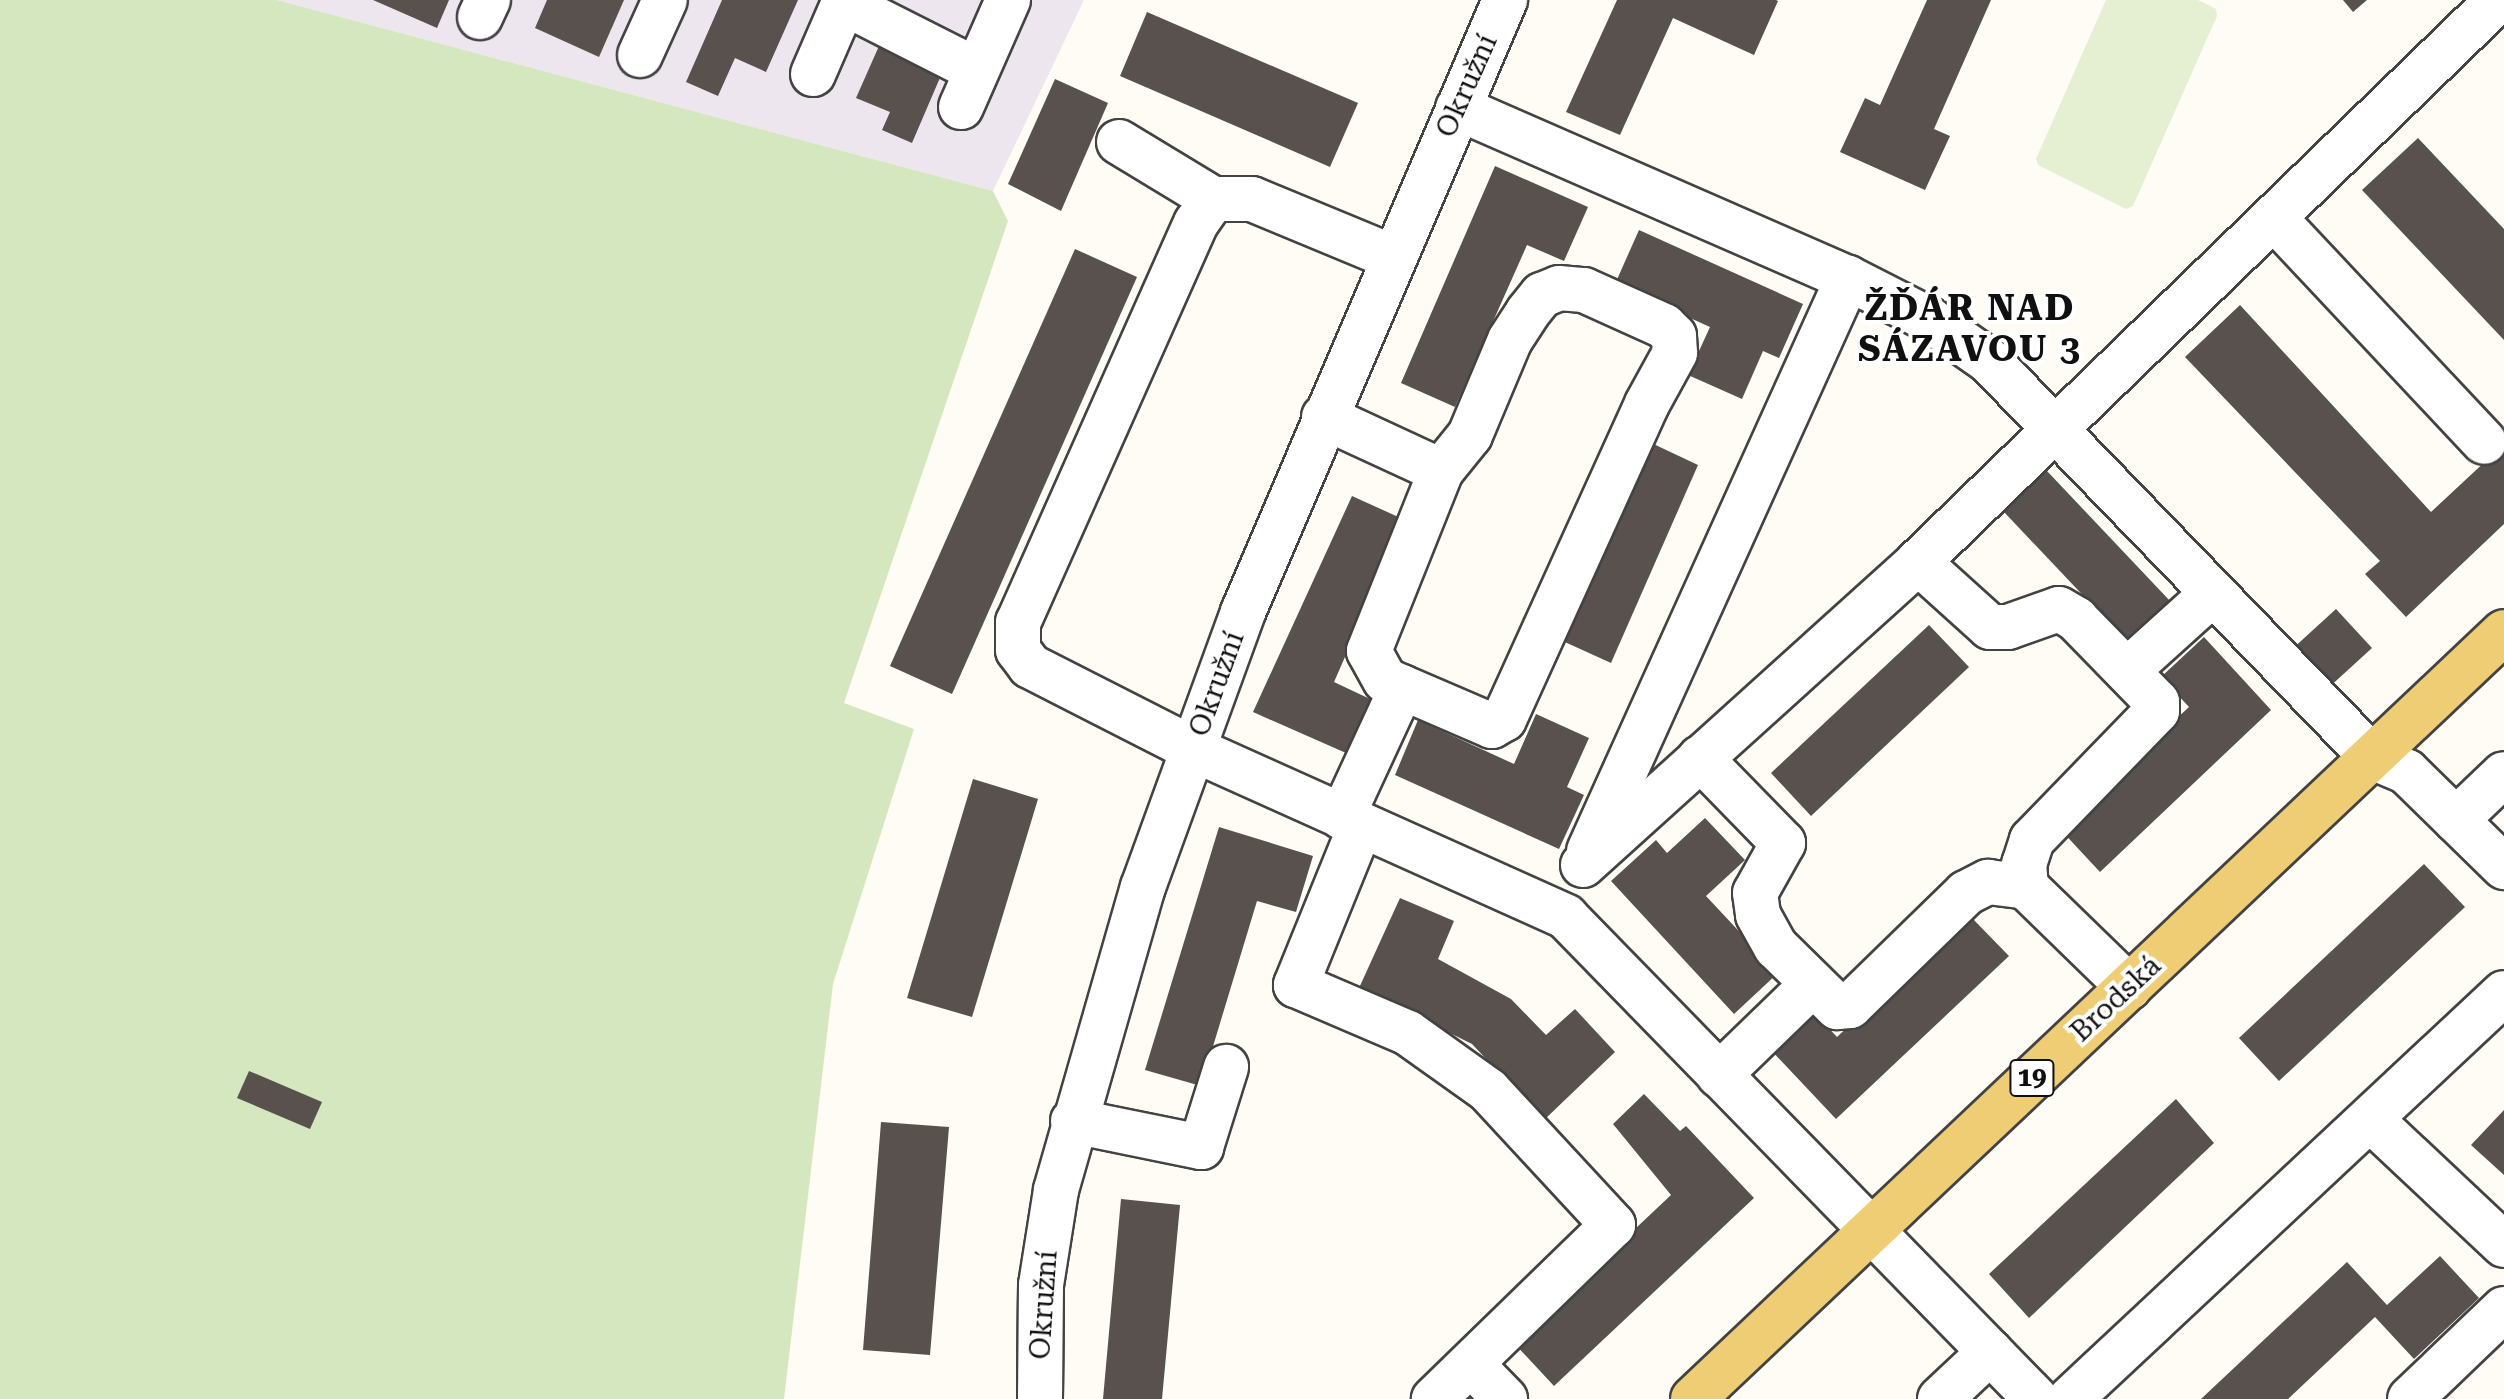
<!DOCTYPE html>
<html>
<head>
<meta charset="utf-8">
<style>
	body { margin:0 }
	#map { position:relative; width:2504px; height:1399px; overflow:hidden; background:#fefcf5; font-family:"Roboto Serif",serif }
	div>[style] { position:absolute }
	.industrial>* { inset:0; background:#ede6ee }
	.green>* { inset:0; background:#d5e7bf }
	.pitch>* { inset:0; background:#e5efd1 }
	.building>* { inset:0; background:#58514d }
	.roads { filter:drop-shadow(2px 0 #434343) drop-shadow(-2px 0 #434343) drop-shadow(0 2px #434343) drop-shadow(0 -2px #434343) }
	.minor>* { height:44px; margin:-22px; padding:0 22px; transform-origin:22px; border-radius:22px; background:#fff }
	.major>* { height:44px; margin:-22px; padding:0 22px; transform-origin:22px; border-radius:22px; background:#eecd74 }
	span { translate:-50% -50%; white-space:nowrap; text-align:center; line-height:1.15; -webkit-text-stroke:8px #fff; paint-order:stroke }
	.shield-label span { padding:2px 6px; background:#fff; border:2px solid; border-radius:6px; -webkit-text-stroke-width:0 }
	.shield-label { font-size:26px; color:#101010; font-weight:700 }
	.street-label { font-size:28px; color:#101010 }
	.district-label { font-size:36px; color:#101010; font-weight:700; letter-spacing:2px }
</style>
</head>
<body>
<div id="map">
	<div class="industrial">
		<div style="clip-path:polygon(277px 0,1084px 0,993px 191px)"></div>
	</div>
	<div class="green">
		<div style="clip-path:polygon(0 0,277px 0,993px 191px,1008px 221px,844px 703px,914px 729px,833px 984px,784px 1399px,0 1399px)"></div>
	</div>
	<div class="pitch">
		<div style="clip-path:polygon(2106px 0,2198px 0,2216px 9px,2217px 16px,2133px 206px,2126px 209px,2038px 165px,2036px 159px)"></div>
	</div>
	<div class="building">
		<div style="clip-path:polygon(373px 0,449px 0,437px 28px)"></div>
		<div style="clip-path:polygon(547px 0,624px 0,599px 57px,535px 28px)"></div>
		<div style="clip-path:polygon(722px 0,798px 0,766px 72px,735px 58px,718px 96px,686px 82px)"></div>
		<div style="clip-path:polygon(1617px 0,1776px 0,1778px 1px,1754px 55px,1673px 18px,1620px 135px,1566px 112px)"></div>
		<div style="clip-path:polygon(1927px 0,1991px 0,1934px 129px,1950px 136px,1925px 190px,1840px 152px,1865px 98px,1880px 105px)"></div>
		<div style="clip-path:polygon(2343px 0,2367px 0,2353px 12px)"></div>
		<div style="clip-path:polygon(1147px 12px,1358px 103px,1330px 167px,1120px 76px)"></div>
		<div style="clip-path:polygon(879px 46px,942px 73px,912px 143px,882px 130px,890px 112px,856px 98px)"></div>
		<div style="clip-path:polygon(1055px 79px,1108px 103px,1061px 211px,1008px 184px)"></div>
		<div style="clip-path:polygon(2418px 138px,2504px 229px,2504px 340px,2362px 190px)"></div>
		<div style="clip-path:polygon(1495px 166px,1588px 207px,1564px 261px,1527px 245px,1455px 407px,1401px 383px)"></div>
		<div style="clip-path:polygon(1639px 230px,1803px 304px,1779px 358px,1763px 351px,1742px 399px,1688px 375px,1710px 327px,1615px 284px)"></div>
		<div style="clip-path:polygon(1075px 249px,1137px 277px,952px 694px,890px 666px)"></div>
		<div style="clip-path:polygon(2240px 305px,2431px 512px,2504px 444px,2504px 524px,2406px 617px,2365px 574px,2380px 561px,2185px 357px)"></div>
		<div style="clip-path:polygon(1645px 440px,1698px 465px,1611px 663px,1556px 638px)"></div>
		<div style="clip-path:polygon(2047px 471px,2171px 602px,2128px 643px,2004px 512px)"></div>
		<div style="clip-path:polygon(1352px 496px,1405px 520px,1334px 682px,1370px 699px,1346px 753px,1253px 712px)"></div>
		<div style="clip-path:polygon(2336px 609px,2372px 648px,2326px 690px,2290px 651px)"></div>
		<div style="clip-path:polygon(1929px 625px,1969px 667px,1811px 816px,1771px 773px)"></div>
		<div style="clip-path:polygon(2204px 637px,2271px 710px,2100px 872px,2059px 828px,2189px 707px,2161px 677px)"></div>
		<div style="clip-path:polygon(1536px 714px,1589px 738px,1567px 787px,1584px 795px,1559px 849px,1395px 775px,1418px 720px,1514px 764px)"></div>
		<div style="clip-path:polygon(973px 779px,1038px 799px,972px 1017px,907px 998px)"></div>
		<div style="clip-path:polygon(1705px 818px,1745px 860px,1706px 896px,1778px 973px,1734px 1014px,1611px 881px,1656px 840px,1667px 853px)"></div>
		<div style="clip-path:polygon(1219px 827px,1313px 856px,1296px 912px,1257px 901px,1201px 1086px,1145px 1070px)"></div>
		<div style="clip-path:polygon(2424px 864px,2465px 907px,2279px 1081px,2239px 1038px)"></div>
		<div style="clip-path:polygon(1400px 898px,1454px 921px,1438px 959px,1511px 999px,1546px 1035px,1575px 1009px,1615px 1052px,1544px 1120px,1472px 1044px,1359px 988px)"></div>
		<div style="clip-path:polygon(1968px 914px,2009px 956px,1836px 1119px,1768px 1047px,1810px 1008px,1837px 1037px)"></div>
		<div style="clip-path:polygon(249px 1071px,322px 1102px,310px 1129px,237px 1098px)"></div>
		<div style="clip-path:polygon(1644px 1094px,1680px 1131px,1686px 1126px,1754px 1198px,1554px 1386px,1514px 1343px,1671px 1195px,1613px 1124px)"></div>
		<div style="clip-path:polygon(2176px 1099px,2214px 1143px,2029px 1318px,1989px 1274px)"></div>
		<div style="clip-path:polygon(2504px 1110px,2504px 1175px,2471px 1145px)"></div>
		<div style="clip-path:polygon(881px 1122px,949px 1127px,930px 1355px,863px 1350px)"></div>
		<div style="clip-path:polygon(1121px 1199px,1180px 1205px,1162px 1399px,1103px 1399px)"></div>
		<div style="clip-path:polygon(2440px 1256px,2479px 1298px,2414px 1359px,2375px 1317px,2288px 1399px,2201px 1399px,2347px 1262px,2387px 1305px)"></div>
	</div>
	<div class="roads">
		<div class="minor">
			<div style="left:844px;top:3px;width:148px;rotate:26.9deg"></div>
			<div style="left:480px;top:17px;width:19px;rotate:-65deg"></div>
			<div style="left:640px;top:55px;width:60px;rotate:-65.6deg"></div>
			<div style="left:813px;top:74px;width:81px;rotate:-66.6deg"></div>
			<div style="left:961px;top:107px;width:117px;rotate:-66.3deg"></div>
			<div style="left:1458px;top:108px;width:425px;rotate:23.6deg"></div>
			<div style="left:1848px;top:278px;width:92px;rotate:27.1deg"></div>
			<div style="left:1930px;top:320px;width:72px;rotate:34.8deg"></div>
			<div style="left:1989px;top:361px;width:551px;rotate:45.96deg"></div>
			<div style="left:2372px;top:757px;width:38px;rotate:23deg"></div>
			<div style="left:2407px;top:772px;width:136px;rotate:44.4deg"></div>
			<div style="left:1119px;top:142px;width:110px;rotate:31.2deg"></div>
			<div style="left:1213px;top:199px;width:39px"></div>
			<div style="left:1252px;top:199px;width:152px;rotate:22.5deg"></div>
			<div style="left:1213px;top:199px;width:29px;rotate:125deg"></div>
			<div style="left:1196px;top:223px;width:437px;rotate:114deg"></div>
			<div style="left:1018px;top:622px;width:28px;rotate:90deg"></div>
			<div style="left:1018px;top:650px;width:20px;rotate:53deg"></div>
			<div style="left:1030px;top:666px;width:183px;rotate:27deg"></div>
			<div style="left:1193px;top:749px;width:409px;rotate:24.2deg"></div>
			<div style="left:1566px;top:917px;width:673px;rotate:45.72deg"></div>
			<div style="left:2274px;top:218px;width:307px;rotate:46.8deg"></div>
			<div style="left:1559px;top:288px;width:25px;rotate:5deg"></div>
			<div style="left:1584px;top:290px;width:88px;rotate:24.2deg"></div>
			<div style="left:1664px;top:326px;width:14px;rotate:45deg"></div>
			<div style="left:1674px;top:336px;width:17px;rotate:87deg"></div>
			<div style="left:1675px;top:353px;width:58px;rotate:118.8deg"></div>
			<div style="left:1647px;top:404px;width:346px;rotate:114.4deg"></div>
			<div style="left:1504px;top:719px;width:14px;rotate:150deg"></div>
			<div style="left:1492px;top:726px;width:116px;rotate:-156.7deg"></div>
			<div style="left:1385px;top:680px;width:33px;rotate:-119deg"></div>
			<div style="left:1369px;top:651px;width:194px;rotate:-68.2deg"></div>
			<div style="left:1441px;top:471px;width:46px;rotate:-51.1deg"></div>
			<div style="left:1470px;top:435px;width:103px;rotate:-67.2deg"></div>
			<div style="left:1510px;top:340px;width:33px;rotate:-57deg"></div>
			<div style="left:1528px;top:312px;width:22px;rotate:-51deg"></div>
			<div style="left:1542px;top:295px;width:18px;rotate:-22deg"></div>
			<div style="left:1324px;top:417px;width:129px;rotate:24.8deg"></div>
			<div style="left:1918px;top:562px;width:97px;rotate:42.1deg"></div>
			<div style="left:1990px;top:627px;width:18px"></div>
			<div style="left:2008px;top:627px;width:54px;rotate:-19.4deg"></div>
			<div style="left:2059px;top:609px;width:20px;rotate:30deg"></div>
			<div style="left:2076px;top:619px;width:116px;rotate:45.7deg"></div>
			<div style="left:2157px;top:702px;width:9px;rotate:90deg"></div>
			<div style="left:2157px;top:711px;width:180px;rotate:134.1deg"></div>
			<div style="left:2032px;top:840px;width:25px;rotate:108deg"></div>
			<div style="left:2024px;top:864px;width:23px;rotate:85deg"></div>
			<div style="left:2129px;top:669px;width:113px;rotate:-42.1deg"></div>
			<div style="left:1700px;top:758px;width:119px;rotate:45.7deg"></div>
			<div style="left:1783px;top:843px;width:57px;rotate:119.2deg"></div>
			<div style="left:1755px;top:893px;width:22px;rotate:82deg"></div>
			<div style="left:1758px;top:915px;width:37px;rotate:61deg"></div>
			<div style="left:1776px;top:947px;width:86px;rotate:44.5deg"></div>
			<div style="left:1837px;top:1007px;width:13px;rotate:-4deg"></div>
			<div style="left:1850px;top:1006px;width:162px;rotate:-44.2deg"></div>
			<div style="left:1966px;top:893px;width:25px;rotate:-27deg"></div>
			<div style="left:1988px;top:882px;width:38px;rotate:7deg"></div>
			<div style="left:2026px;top:887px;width:144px;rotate:44.2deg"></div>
			<div style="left:1342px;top:817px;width:143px;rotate:-65.2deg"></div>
			<div style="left:2456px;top:820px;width:66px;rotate:-43.8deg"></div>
			<div style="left:1361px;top:825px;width:173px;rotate:112.1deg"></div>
			<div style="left:1296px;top:985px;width:122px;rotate:23.2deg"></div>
			<div style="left:1408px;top:1033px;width:98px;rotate:35.5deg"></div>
			<div style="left:1488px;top:1090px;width:184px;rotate:47.2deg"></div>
			<div style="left:1613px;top:1225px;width:250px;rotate:135.8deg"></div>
			<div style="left:1589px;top:851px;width:629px;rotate:-65.68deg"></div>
			<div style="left:1583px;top:865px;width:452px;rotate:-42.1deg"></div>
			<div style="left:1918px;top:562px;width:808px;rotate:-44.1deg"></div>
			<div style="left:1719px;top:1075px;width:131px;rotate:-44.1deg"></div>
			<div style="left:2370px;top:1119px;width:184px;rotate:43.2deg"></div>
			<div style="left:1073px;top:1121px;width:131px;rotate:11.5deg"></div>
			<div style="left:1201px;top:1147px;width:84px;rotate:-72.6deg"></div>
			<div style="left:1471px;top:1364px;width:49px;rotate:45.8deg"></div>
			<div style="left:1040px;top:1399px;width:114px;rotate:-89.5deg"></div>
			<div style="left:1041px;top:1285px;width:96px;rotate:-81deg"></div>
			<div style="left:1056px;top:1190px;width:315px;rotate:-74deg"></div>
			<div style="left:1143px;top:887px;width:293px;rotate:-70deg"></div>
			<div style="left:1243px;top:612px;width:666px;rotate:-66.82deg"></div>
			<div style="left:1940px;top:1399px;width:69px;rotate:-43.2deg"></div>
			<div style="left:2070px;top:1399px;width:594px;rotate:-43.09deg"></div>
			<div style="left:2410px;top:1399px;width:130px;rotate:-43.8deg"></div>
		</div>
		<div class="major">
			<div style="left:1693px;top:1399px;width:1116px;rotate:-43.4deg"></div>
		</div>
	</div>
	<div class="shield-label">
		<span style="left:2032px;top:1078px">19</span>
	</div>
	<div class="street-label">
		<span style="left:1467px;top:86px;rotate:-66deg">Okružní</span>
		<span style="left:1217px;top:684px;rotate:-70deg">Okružní</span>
		<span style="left:2116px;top:999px;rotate:-43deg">Brodská</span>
		<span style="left:1044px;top:1305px;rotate:-86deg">Okružní</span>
	</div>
	<div class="district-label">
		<span style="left:1970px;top:329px">ŽĎÁR NAD<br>SÁZAVOU 3</span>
	</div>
</div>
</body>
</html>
